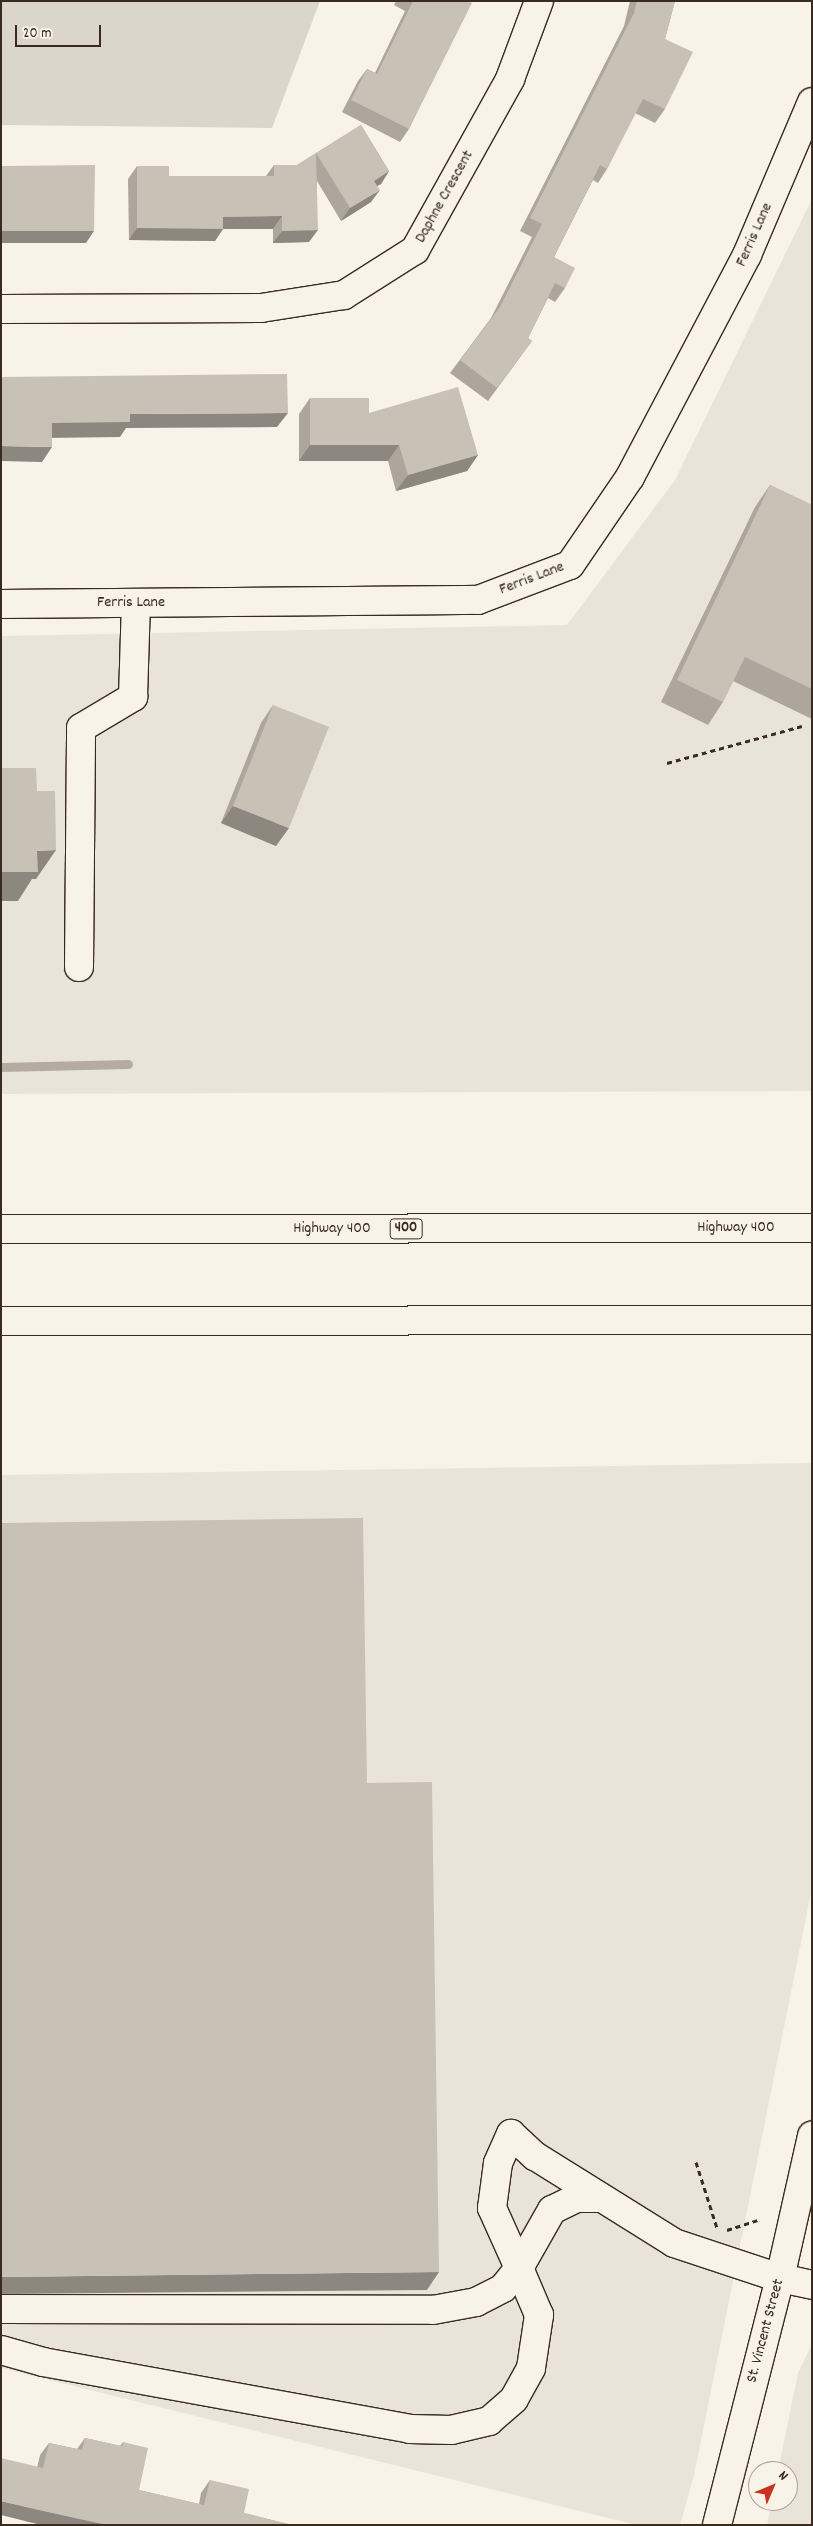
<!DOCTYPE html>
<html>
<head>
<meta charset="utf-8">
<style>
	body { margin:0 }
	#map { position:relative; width:813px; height:2526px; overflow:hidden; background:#f7f3e8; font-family:Dekko,sans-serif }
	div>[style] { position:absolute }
	.built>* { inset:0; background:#e9e4d9 }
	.green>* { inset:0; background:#dbd6cb }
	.stream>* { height:9px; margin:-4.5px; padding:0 4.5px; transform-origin:4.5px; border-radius:4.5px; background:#b4aca0 }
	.path>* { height:3px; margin-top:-1.5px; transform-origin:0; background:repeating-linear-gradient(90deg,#3b2a1e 0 5px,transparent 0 9px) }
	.roads { filter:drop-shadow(1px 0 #3b2a1e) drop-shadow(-1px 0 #3b2a1e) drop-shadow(0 1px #3b2a1e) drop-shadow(0 -1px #3b2a1e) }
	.minor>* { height:28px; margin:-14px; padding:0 14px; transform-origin:14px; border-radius:14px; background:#f7f3e8 }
	.major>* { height:28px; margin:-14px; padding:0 14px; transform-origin:14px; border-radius:14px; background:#f7f3e8 }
	.highway>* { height:28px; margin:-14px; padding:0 14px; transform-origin:14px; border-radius:14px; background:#f7f3e8 }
	.wall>* { inset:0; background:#aca69d }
	.shaded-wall>* { inset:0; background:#8c877f }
	.building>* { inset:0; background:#c8c1b6 }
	span { translate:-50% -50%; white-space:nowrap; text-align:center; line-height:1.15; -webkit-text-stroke:4.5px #f7f3e8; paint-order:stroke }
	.shield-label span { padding:1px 4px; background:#f7f3e8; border:1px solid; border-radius:4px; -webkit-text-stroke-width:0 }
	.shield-label { font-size:15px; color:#3b2a1e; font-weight:700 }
	.street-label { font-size:16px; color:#3b2a1e }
	.frame { position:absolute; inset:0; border:2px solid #3b2a1e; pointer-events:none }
	.north { position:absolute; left:748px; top:2461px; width:50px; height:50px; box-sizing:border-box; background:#f7f3e8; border:1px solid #aca397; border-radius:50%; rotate:45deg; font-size:14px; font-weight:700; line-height:20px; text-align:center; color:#3b2a1e }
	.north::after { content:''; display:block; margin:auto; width:18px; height:22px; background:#c8321e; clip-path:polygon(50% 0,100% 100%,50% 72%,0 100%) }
	.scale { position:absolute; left:15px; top:25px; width:86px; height:22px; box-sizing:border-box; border:2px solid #3b2a1e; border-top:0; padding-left:6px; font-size:15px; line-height:18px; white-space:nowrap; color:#3b2a1e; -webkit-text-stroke:4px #f7f3e8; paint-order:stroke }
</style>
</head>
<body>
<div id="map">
	<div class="built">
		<div style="clip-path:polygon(812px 199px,812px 1091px,1px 1094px,1px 636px,567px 625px,675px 480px)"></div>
		<div style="clip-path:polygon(812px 1463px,812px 1888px,694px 2475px,680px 2525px,636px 2525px,1px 2368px,1px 1475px)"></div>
		<div style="clip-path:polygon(812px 2344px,812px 2525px,767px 2525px,772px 2501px,788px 2501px,788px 2471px,778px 2471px,798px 2373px)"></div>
	</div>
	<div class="green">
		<div style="clip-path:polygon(1px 1px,320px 1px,272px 128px,1px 125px)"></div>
	</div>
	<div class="stream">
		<div style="left:1px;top:1067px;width:127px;rotate:-1.4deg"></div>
	</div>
	<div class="path">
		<div style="left:667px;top:763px;width:140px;rotate:-15.3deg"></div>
		<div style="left:696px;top:2162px;width:69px;rotate:72.3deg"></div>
		<div style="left:727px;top:2230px;width:32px;rotate:-18deg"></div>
	</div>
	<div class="roads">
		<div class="minor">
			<div style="left:1px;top:309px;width:260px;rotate:-0.2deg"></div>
			<div style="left:261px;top:308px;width:84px;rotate:-8.9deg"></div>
			<div style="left:344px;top:295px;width:84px;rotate:-32.4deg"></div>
			<div style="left:415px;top:250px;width:196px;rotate:-60.9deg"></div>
			<div style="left:510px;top:79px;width:83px;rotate:-69.6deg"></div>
			<div style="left:1px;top:604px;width:477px;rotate:-0.5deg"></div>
			<div style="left:478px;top:600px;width:98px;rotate:-20.8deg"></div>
			<div style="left:570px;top:565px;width:107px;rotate:-55.7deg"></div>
			<div style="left:630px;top:477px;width:251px;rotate:-62.2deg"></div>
			<div style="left:747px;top:255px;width:166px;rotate:-67deg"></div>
			<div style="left:79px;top:967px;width:239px;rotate:-89.5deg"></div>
			<div style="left:81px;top:728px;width:61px;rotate:-30.8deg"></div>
			<div style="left:133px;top:697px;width:94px;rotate:-88.2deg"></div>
			<div style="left:1px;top:2309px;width:432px;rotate:0.1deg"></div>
			<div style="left:433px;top:2310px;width:44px;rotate:-10.5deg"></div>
			<div style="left:476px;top:2302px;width:30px;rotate:-27deg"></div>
			<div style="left:503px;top:2288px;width:26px;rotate:-51deg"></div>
			<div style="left:519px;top:2268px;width:66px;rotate:-114.2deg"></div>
			<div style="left:492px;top:2208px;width:45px;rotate:-82.4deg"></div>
			<div style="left:498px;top:2163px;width:32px;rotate:-66deg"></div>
			<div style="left:511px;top:2134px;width:33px;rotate:43deg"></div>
			<div style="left:535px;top:2156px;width:164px;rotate:32deg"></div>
			<div style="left:674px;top:2243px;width:112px;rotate:18.3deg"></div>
			<div style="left:780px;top:2278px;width:33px;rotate:12deg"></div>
			<div style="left:1px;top:2350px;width:44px;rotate:15.9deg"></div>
			<div style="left:43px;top:2362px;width:373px;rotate:10.3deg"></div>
			<div style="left:410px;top:2429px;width:41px;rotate:1.4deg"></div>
			<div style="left:451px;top:2430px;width:39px;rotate:-13deg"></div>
			<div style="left:489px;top:2421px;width:33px;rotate:-41deg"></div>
			<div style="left:514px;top:2399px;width:35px;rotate:-61deg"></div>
			<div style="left:531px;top:2368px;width:54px;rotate:-81.4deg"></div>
			<div style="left:539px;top:2315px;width:51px;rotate:-113.1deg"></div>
			<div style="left:519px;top:2268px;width:67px;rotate:-60.4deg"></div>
			<div style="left:552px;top:2210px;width:28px;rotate:-26deg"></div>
			<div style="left:577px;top:2198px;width:24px"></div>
		</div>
		<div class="major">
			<div style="left:717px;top:2525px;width:255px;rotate:-75.7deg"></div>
			<div style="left:780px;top:2278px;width:146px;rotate:-77.3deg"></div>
		</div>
		<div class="highway">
			<div style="left:1px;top:1229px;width:811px;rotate:-0.07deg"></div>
			<div style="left:1px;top:1321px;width:811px;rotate:-0.07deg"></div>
		</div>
	</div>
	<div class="wall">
		<div style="clip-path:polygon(396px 1px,468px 1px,409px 129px,400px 142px,342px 112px,358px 81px,367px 69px,375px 73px,405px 11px,394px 5px)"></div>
		<div style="clip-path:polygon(630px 1px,675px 1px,665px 39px,665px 109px,655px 123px,635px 113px,607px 169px,598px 183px,593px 180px,554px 257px,565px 288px,555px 302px,548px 298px,528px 338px,532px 341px,488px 401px,450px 373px,491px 318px,532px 237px,520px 231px,624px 26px)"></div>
		<div style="clip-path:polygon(361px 125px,389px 171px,381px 184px,377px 186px,371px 202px,341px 221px,317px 181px,309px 242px,273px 243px,273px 229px,223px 229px,215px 241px,129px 240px,128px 179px,137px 166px,169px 176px,266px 176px,274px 165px,297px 165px)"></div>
		<div style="clip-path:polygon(310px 398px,369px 413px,478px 455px,467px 471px,396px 491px,388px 461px,299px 461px,299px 414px)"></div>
		<div style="clip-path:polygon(770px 485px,812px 505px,812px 719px,733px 681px,723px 702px,708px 725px,661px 702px,755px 507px)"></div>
		<div style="clip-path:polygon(273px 705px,276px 846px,221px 823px,261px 723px)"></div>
		<div style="clip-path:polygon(85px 2438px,120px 2446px,123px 2442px,139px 2490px,199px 2504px,201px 2493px,210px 2480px,244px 2513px,292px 2525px,42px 2525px,25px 2521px,40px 2455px,49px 2443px,77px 2449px)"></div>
	</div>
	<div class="shaded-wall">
		<div style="clip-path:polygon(389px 171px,381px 184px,365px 193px,374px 181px)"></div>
		<div style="clip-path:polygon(380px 190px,371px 202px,341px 221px,350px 208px)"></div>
		<div style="clip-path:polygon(282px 216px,273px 229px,215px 229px,223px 229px,215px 241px,129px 240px,137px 228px,223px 217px)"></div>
		<div style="clip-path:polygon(318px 230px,309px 242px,273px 243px,282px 231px)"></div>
		<div style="clip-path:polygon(1px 231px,94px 231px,86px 243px,1px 243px)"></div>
		<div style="clip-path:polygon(288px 413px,277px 427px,126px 428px,120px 437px,42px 438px,52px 423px,130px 414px)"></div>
		<div style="clip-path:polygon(310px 445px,399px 445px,388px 461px,299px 461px)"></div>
		<div style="clip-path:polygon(1px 446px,52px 447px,42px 462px,1px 461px)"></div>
		<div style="clip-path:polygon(478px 455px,467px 471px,396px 491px,408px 475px)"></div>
		<div style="clip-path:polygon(233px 806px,289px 828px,276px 846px,221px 823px)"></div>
		<div style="clip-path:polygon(56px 850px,36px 879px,32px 879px,18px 901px,1px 901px,1px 872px,37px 851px)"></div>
		<div style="clip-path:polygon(439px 2272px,427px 2290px,1px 2294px,1px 2277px)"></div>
		<div style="clip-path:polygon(1px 2501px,107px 2525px,42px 2525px,25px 2521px,1px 2515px)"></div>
	</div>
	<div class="building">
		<div style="clip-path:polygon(413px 1px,468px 1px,472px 3px,409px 129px,351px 100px,367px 69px,377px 74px)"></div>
		<div style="clip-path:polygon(637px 1px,675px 1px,665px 39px,693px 52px,665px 109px,643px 99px,607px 169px,600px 165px,554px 257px,575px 268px,565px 288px,555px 283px,528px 338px,532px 341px,497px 388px,460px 360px,500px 307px,542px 224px,530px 218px,634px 13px)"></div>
		<div style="clip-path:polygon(361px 125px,389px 171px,374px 181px,380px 190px,350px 208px,316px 153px,318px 230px,282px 231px,282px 216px,223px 217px,223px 229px,137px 228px,137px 166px,169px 166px,169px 176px,274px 176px,274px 165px,297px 165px)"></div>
		<div style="clip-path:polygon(95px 165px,94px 231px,1px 231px,1px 166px)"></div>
		<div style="clip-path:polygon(287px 374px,288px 413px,130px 414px,130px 422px,52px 423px,52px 447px,1px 446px,1px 377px)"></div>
		<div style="clip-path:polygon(458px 387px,478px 455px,408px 475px,399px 445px,310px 445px,310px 398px,369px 398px,369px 413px)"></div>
		<div style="clip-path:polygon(770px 485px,812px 505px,812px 689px,745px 657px,723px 702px,677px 680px)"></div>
		<div style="clip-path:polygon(273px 705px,329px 727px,289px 828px,233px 806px)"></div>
		<div style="clip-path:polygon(1px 768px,36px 768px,37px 791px,55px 791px,56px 850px,37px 851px,38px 872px,1px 872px)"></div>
		<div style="clip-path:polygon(363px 1518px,367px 1783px,432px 1782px,439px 2272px,1px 2277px,1px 1523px)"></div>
		<div style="clip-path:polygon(85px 2438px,122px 2446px,123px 2442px,148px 2448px,139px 2490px,204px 2505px,210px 2480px,249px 2489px,244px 2513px,292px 2525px,107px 2525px,34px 2509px,1px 2501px,1px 2458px,43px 2468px,49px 2443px,82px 2450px)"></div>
	</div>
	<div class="shield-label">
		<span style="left:406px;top:1229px">400</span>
	</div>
	<div class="street-label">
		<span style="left:445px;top:197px;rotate:-61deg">Daphne Crescent</span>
		<span style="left:755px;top:235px;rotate:-66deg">Ferris Lane</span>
		<span style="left:532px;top:579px;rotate:-21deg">Ferris Lane</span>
		<span style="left:131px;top:603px">Ferris Lane</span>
		<span style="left:736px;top:1228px">Highway 400</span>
		<span style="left:332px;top:1229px">Highway 400</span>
		<span style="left:766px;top:2331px;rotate:-75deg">St. Vincent Street</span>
	</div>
	<div class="frame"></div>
	<div class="north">N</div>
	<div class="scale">20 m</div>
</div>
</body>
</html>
